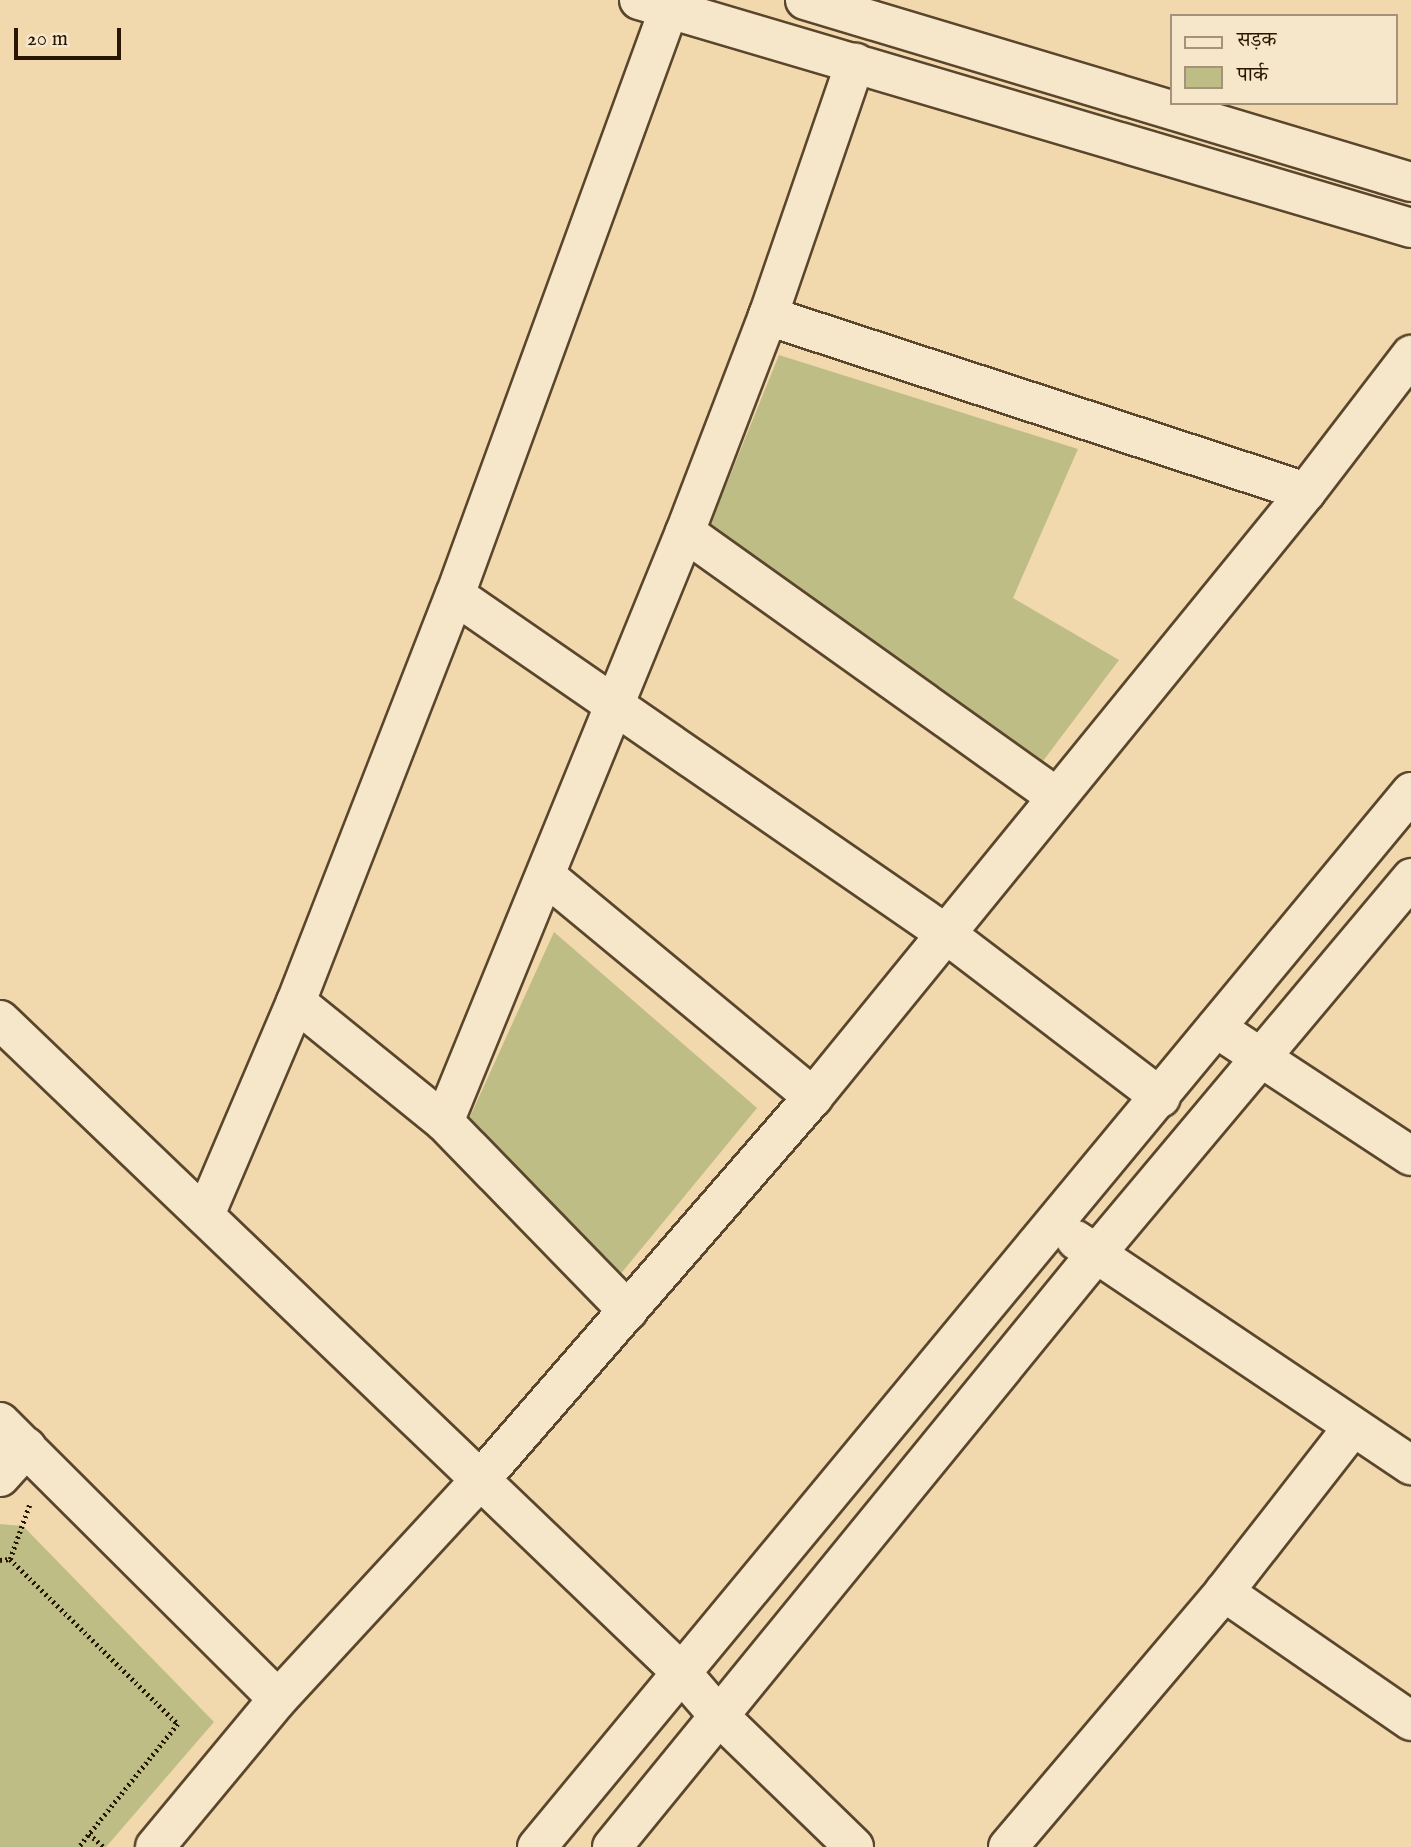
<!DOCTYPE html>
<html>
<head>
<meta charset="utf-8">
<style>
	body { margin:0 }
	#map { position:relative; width:1411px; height:1847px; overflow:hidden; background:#f1d8ad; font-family:"IM FELL English","Noto Serif Devanagari",serif }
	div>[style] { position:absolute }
	.green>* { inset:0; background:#bfbd86 }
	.path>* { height:4.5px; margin-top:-2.25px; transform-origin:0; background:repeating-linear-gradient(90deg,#281601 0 2px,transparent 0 5.5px) }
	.roads { filter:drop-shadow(2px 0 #5a462c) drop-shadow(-2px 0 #5a462c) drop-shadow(0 2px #5a462c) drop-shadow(0 -2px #5a462c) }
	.minor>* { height:38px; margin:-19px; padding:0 19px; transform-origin:19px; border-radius:19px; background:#f6e6ca }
	.tertiary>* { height:38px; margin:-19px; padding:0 19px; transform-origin:19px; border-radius:19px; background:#f6e6ca }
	span { translate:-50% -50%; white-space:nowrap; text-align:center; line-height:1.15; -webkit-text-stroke:7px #f6e6ca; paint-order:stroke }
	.legend { position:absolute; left:1170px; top:14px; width:228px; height:91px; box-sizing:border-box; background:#f6e6ca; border:2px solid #a4937a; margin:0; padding:9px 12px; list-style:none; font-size:21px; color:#281601 }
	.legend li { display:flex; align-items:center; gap:14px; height:35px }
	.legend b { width:35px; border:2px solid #a4937a }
	.scale { position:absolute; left:14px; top:28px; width:107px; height:32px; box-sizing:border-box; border:4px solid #281601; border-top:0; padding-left:9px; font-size:21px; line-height:24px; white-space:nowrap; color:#281601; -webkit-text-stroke:5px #f6e6ca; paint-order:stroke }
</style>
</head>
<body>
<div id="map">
	<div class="green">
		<div style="clip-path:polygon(779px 355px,1078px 449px,1013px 598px,1119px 660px,1037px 769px,707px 532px)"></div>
		<div style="clip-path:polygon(554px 932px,757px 1108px,614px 1282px,463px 1132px)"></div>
		<div style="clip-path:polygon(0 1524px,23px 1526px,214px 1722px,106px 1847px,0 1847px)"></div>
	</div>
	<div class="path">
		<div style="left:10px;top:1559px;width:59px;rotate:-70.3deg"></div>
		<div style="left:0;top:1560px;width:10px;rotate:-6deg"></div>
		<div style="left:10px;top:1559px;width:235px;rotate:44.5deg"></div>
		<div style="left:178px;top:1724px;width:158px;rotate:128.8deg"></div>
		<div style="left:89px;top:1834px;width:20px;rotate:41deg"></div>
	</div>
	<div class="roads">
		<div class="minor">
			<div style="left:768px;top:316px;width:566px;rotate:18.11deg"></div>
			<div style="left:685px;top:532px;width:453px;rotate:35.5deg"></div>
			<div style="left:455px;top:595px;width:597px;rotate:34.62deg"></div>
			<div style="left:946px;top:934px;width:270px;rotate:37.3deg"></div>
			<div style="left:546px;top:876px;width:347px;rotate:39.6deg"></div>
			<div style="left:296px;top:1002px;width:191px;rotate:39deg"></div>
			<div style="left:0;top:1020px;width:941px;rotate:43.75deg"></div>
			<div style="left:680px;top:1671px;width:60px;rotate:49.1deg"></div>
			<div style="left:719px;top:1716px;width:188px;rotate:44.1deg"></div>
			<div style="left:1216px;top:1028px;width:233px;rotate:33.3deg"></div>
			<div style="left:205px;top:1215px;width:232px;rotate:-66.9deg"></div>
			<div style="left:296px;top:1002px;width:437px;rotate:-68.7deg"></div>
			<div style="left:455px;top:595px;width:624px;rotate:-69.94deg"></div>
			<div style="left:1076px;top:1240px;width:404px;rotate:33.9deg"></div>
			<div style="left:628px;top:1311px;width:264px;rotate:-134.2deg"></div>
			<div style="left:444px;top:1122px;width:637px;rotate:-67.78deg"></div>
			<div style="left:685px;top:532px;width:231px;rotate:-69deg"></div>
			<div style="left:768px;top:316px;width:268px;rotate:-71deg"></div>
			<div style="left:0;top:1422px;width:392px;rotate:44.9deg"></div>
			<div style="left:0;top:1477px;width:40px;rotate:-48deg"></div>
			<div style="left:1224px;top:1592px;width:227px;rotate:34.6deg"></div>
			<div style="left:155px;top:1847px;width:192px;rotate:-50.3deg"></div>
			<div style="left:278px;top:1699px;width:298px;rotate:-47.3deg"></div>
			<div style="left:480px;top:1480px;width:508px;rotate:-48.99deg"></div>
			<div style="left:813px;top:1097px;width:780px;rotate:-50.82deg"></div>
			<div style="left:1306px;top:492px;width:173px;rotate:-52.5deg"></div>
			<div style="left:537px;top:1847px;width:1370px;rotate:-50.36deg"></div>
			<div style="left:612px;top:1847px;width:765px;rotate:-50.78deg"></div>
			<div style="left:1096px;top:1254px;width:491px;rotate:-50deg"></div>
			<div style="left:1008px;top:1847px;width:334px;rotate:-49.7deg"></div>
			<div style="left:1224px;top:1592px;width:209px;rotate:-52deg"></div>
		</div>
		<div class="tertiary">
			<div style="left:639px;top:0;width:805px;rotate:16.45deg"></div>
			<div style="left:805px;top:0;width:633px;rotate:16.72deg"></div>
		</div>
	</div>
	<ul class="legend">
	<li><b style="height:9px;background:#f6e6ca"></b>सड़क</li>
	<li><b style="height:19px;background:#bfbd86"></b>पार्क</li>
	</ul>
	<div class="scale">20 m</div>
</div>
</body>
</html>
